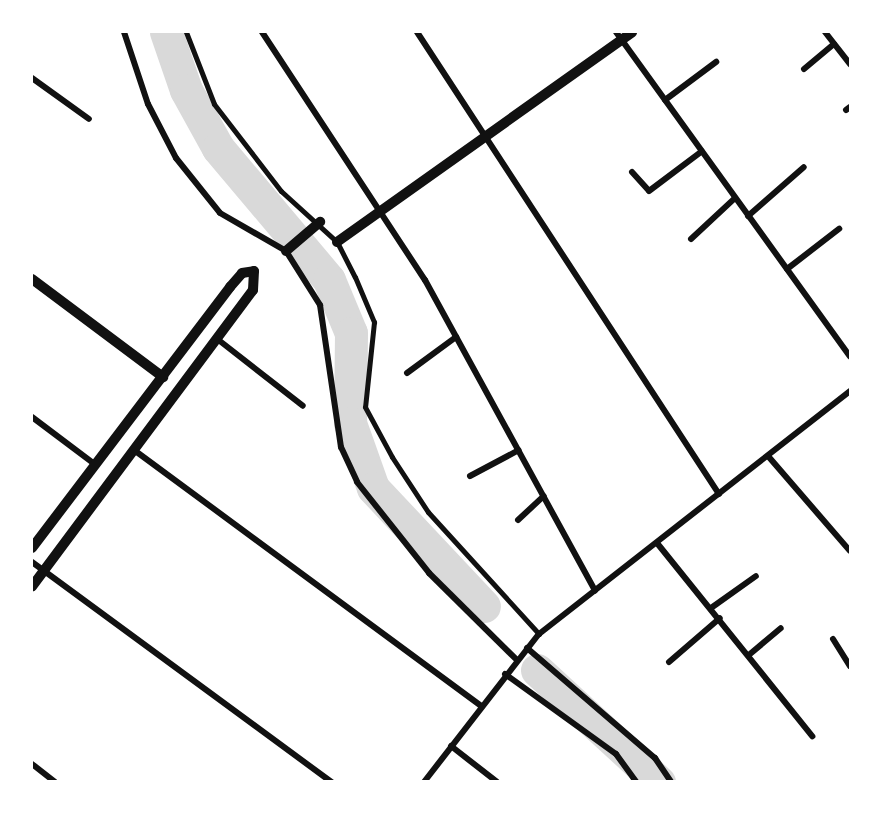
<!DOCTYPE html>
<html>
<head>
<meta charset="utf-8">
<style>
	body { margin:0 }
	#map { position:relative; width:882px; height:813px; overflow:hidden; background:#fff; font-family:"Roboto Condensed",sans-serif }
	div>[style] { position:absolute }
	.river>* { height:33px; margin:-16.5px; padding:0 16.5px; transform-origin:16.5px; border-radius:16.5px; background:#d9d9d9 }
	.pedestrian>* { height:5px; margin:-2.5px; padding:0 2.5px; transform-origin:2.5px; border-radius:2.5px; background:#111 }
	.minor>* { height:6px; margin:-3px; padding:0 3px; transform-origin:3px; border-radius:3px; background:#111 }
	.tertiary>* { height:10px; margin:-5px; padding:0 5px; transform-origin:5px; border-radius:5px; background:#111 }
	span { translate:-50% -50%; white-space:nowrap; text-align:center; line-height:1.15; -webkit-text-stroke:4.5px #fff; paint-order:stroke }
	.frame { position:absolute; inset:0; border:33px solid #fff; pointer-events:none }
</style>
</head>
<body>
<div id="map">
	<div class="river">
		<div style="left:166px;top:32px;width:61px;rotate:71deg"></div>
		<div style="left:186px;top:90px;width:66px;rotate:61.1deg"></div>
		<div style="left:218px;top:148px;width:172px;rotate:49.9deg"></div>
		<div style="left:329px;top:280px;width:57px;rotate:67.5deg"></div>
		<div style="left:351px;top:333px;width:90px;rotate:90.6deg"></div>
		<div style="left:350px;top:423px;width:69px;rotate:70.5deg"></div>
		<div style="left:373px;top:488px;width:162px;rotate:46.8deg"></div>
		<div style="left:537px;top:670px;width:166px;rotate:42.6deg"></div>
	</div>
	<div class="pedestrian">
		<div style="left:186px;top:32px;width:77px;rotate:68.7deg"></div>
		<div style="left:214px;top:104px;width:110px;rotate:52.4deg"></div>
		<div style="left:281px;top:191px;width:76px;rotate:42.3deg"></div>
		<div style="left:337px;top:242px;width:39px;rotate:63deg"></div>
		<div style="left:355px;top:277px;width:49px;rotate:67.1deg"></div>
		<div style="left:374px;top:322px;width:85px;rotate:96deg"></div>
		<div style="left:365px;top:407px;width:57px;rotate:61.6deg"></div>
		<div style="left:392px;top:457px;width:66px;rotate:56.8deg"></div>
		<div style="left:428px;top:512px;width:165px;rotate:47.7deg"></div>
	</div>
	<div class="minor">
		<div style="left:124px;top:32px;width:76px;rotate:71.6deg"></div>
		<div style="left:148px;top:104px;width:61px;rotate:62.6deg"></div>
		<div style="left:176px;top:158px;width:70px;rotate:51.3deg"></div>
		<div style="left:220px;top:213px;width:76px;rotate:29.9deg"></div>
		<div style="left:286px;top:251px;width:64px;rotate:57.8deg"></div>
		<div style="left:320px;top:305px;width:144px;rotate:81.6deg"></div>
		<div style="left:341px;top:447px;width:38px;rotate:65deg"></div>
		<div style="left:357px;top:482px;width:116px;rotate:51.6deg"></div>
		<div style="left:429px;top:573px;width:124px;rotate:44.7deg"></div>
		<div style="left:262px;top:32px;width:297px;rotate:56.7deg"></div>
		<div style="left:425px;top:280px;width:354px;rotate:61.3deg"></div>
		<div style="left:417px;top:32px;width:552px;rotate:56.83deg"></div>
		<div style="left:616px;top:32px;width:400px;rotate:54.2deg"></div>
		<div style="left:825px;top:32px;width:41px;rotate:52deg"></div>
		<div style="left:804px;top:69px;width:39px;rotate:-40deg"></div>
		<div style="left:32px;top:78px;width:70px;rotate:35.7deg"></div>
		<div style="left:665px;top:100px;width:64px;rotate:-36.7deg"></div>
		<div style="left:846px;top:110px;width:5px;rotate:-37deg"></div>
		<div style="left:632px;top:172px;width:25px;rotate:48deg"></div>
		<div style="left:649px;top:191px;width:66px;rotate:-37deg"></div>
		<div style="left:748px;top:216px;width:74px;rotate:-41.2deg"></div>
		<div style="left:691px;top:239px;width:60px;rotate:-43deg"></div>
		<div style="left:787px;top:269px;width:66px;rotate:-37.6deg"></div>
		<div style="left:216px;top:338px;width:110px;rotate:38deg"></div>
		<div style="left:407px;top:373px;width:61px;rotate:-36.3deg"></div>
		<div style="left:32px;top:417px;width:80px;rotate:36.9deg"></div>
		<div style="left:134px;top:450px;width:431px;rotate:36.4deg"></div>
		<div style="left:768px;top:456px;width:125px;rotate:49.2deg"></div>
		<div style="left:470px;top:476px;width:55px;rotate:-28deg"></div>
		<div style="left:518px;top:520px;width:35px;rotate:-43deg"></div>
		<div style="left:657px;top:543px;width:248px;rotate:51.2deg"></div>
		<div style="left:32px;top:562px;width:372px;rotate:36.3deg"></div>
		<div style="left:711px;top:608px;width:55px;rotate:-35.4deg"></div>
		<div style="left:833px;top:639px;width:32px;rotate:58deg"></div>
		<div style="left:527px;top:648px;width:169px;rotate:40.7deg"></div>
		<div style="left:655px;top:758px;width:29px;rotate:56deg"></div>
		<div style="left:750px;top:654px;width:40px;rotate:-40deg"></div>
		<div style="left:669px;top:662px;width:67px;rotate:-40.8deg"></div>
		<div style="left:505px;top:674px;width:137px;rotate:35.8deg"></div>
		<div style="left:616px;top:754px;width:34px;rotate:54deg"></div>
		<div style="left:451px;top:746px;width:58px;rotate:38deg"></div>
		<div style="left:32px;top:764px;width:29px;rotate:38deg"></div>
		<div style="left:424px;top:782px;width:187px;rotate:-52.2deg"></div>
		<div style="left:539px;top:634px;width:395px;rotate:-38deg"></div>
	</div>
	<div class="tertiary">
		<div style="left:337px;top:242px;width:362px;rotate:-35.4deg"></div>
		<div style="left:286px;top:251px;width:45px;rotate:-40.5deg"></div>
		<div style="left:32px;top:279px;width:164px;rotate:36.8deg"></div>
		<div style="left:32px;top:548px;width:328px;rotate:-52.8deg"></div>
		<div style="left:230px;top:287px;width:18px;rotate:-49deg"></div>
		<div style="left:242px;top:273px;width:12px;rotate:-9deg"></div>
		<div style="left:254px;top:271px;width:19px;rotate:93deg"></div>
		<div style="left:253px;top:290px;width:370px;rotate:126.7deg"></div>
	</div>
	<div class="frame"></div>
</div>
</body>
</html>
